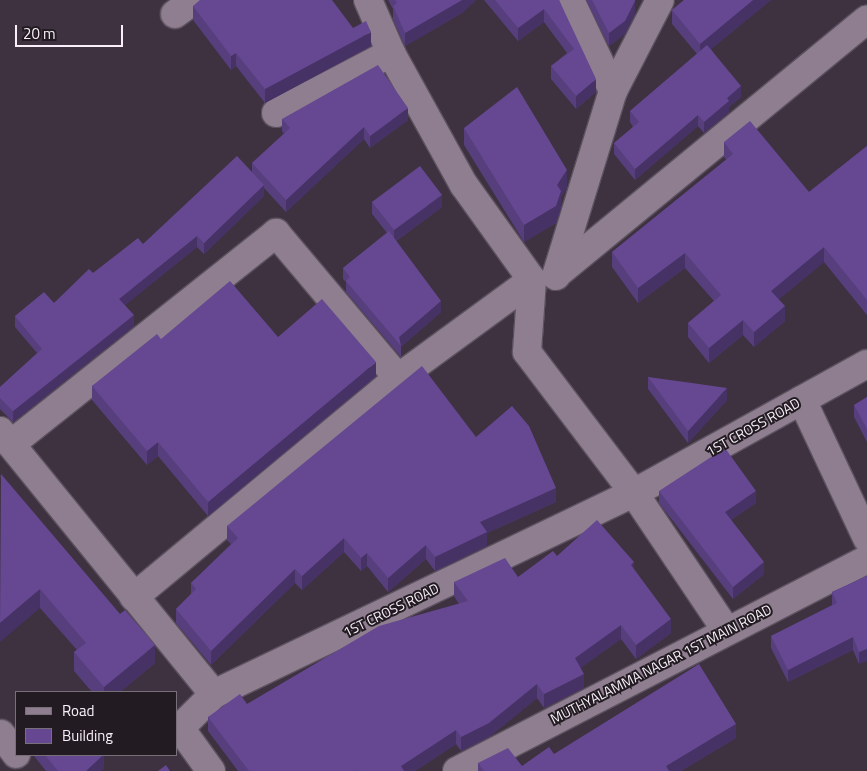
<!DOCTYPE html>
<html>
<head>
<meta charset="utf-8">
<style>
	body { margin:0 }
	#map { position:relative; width:867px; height:771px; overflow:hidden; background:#3e3140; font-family:"Titillium Web",sans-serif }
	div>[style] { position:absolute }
	.roads { filter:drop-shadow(1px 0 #5c515e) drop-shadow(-1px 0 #5c515e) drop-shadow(0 1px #5c515e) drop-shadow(0 -1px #5c515e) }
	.minor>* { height:28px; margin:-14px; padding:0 14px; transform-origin:14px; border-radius:14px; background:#8e7e90 }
	.tertiary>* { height:28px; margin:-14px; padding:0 14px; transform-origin:14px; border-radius:14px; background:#8e7e90 }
	.wall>* { inset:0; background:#573e7d }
	.shaded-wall>* { inset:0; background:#473266 }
	.building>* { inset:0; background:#654891 }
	span { translate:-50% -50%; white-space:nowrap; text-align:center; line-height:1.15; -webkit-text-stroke:4px #221c22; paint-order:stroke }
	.street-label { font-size:14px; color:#f8eff9 }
	.legend { position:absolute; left:15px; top:691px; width:162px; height:65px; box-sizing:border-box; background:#221c22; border:1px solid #787078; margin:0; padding:6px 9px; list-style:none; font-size:15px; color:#f8eff9 }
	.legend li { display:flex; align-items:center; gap:10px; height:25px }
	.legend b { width:25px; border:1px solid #787078 }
	.scale { position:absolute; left:15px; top:25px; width:108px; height:22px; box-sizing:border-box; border:2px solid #f8eff9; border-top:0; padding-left:6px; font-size:15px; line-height:18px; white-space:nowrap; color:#f8eff9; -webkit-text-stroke:4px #221c22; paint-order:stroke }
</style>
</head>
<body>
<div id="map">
	<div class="roads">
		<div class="minor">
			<div style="left:368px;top:0;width:58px;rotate:66.5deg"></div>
			<div style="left:391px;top:53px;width:151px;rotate:61.1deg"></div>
			<div style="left:464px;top:185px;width:117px;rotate:54.4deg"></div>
			<div style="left:532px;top:280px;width:72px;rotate:94deg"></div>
			<div style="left:527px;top:352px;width:177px;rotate:52.8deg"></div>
			<div style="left:634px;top:493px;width:165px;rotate:56.1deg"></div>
			<div style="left:570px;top:0;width:101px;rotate:64.7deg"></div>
			<div style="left:175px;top:14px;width:24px;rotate:-36deg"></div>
			<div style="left:276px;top:113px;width:130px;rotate:-27.6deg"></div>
			<div style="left:557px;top:274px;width:401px;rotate:-39.4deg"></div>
			<div style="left:556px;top:276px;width:194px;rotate:-72.9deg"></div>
			<div style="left:613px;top:91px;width:102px;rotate:-62.7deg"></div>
			<div style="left:802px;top:400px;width:153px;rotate:64.8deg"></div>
			<div style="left:0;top:431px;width:339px;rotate:50.9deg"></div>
			<div style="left:214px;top:694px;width:466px;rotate:-25.6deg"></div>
			<div style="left:634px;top:493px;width:266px;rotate:-29deg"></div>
			<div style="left:11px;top:444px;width:339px;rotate:-38.5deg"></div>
			<div style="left:276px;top:233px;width:189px;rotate:49.9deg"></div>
			<div style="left:134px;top:597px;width:343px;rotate:-39.7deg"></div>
			<div style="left:398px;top:378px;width:166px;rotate:-36.2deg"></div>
			<div style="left:1px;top:734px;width:25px;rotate:53deg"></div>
			<div style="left:211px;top:771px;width:53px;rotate:-125.8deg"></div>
			<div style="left:180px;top:728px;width:48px;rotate:-45deg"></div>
		</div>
		<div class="tertiary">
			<div style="left:457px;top:771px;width:462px;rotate:-27.3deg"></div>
		</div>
	</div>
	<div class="wall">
		<div style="clip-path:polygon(388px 0,476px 0,462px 13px,405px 46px,393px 19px,393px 9px)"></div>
		<div style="clip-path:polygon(484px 0,559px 0,596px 92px,576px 109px,551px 79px,551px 66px,567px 53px,544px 22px,518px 41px)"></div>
		<div style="clip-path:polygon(586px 0,635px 0,635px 14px,625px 34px,609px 46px)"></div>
		<div style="clip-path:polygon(684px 0,771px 0,711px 49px,741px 97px,729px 107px,729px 112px,704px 133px,698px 126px,635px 180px,614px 154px,614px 143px,633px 127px,630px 122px,630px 111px,697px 54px,672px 24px,672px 10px)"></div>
		<div style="clip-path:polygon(193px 6px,353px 28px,371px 46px,265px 103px,236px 66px,231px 70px,193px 20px)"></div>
		<div style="clip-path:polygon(282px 119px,408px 120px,370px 148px,364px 139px,286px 212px,264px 188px,264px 196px,204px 254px,197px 247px,125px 305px,134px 326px,13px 422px,0 409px,0 387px,37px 353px,15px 327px,15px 316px,54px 303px,93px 273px,143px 244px,252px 172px,252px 163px,284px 134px,282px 131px)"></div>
		<div style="clip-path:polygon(464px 128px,567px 187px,561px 197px,561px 208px,556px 223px,524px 242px,464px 145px)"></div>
		<div style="clip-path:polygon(724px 142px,809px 192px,867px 146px,867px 315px,824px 262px,779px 299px,785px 321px,754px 347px,743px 335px,709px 363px,688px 337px,688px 323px,714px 301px,685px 268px,638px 303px,612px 267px,612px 252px,726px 160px,724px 157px)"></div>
		<div style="clip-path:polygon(372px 202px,442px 207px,396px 241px,441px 312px,401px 347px,401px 357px,346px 292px,346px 282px,343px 279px,343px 268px,387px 233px,372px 214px)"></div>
		<div style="clip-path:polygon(278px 337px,376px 376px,208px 516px,158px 456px,147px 465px,92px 400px,92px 386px,161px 339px)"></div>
		<div style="clip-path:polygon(648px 377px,727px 400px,688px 443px,648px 389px)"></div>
		<div style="clip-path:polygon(867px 397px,867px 442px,854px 417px,854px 405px)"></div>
		<div style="clip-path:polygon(476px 437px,556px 502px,487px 533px,487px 546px,435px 571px,426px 559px,388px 592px,367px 566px,361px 571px,344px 552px,302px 590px,295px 583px,211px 665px,176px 623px,176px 609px,191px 594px,191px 583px,231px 544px,227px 540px,227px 526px)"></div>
		<div style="clip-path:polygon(0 475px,155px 663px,120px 692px,92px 692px,74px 671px,74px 652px,77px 650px,40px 608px)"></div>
		<div style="clip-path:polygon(659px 491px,756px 503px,731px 520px,764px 574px,733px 599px,659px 503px)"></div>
		<div style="clip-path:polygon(557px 556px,634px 569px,671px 633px,636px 659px,621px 639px,580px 668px,584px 688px,544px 708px,537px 698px,489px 737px,461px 751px,456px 744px,415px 771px,238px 771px,208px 731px,208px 717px,247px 704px,459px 604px,454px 596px,454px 582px,518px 577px)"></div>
		<div style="clip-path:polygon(867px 576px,859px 664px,853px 650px,788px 682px,771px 648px,771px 636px,832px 605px,832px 592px)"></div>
		<div style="clip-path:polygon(736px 738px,681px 771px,478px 771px,478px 763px,522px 766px,554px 754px)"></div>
		<div style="clip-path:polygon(34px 755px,104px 755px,104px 768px,101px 771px,46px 771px,34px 756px)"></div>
	</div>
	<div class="shaded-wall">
		<div style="clip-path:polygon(462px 0,476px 0,462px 13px,405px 46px,405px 33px)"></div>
		<div style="clip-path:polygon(753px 0,771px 0,700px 58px,700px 44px)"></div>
		<div style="clip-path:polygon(635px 1px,635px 14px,625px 34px,609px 46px,609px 33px)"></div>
		<div style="clip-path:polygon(544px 9px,544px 22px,518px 41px,518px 28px)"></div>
		<div style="clip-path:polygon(371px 32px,371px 46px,265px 103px,265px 89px)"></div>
		<div style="clip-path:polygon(236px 53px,236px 66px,231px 70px,231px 56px)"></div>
		<div style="clip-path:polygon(596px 79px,596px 92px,576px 109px,576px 96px)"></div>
		<div style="clip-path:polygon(741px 86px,741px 97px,729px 107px,729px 112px,704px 133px,704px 122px,727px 98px)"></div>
		<div style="clip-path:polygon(408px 108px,408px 120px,370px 148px,370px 136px)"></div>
		<div style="clip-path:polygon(698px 115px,698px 126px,635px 180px,635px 169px)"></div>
		<div style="clip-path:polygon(364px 127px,364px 139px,286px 212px,286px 200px)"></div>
		<div style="clip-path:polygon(567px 170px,567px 187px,561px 197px,561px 208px,556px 223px,524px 242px,524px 225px,557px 185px)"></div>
		<div style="clip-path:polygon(264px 185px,264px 196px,204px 254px,204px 243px)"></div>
		<div style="clip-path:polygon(442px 195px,442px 207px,394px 242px,394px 230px)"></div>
		<div style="clip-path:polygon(197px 236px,197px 247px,119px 310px,119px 299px)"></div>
		<div style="clip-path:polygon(824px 247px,824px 262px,771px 306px,771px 291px)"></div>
		<div style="clip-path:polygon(685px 253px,685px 268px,638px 303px,638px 288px)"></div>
		<div style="clip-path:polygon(441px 301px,441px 312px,401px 347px,399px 337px)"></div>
		<div style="clip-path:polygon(785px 306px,785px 321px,754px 347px,754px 332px)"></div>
		<div style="clip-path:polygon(134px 315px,134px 326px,13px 422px,13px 411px)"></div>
		<div style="clip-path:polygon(743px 320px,743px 335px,709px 363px,709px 348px)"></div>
		<div style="clip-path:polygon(376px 362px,376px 376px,208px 516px,208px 502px)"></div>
		<div style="clip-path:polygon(727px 388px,727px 400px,688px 443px,688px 431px)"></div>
		<div style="clip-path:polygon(158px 442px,158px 456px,147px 465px,147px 451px)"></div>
		<div style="clip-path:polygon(556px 488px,556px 502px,487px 533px,487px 546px,435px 571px,435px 557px,480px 522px)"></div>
		<div style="clip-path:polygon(756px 491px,756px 503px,725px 524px,725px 512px)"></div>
		<div style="clip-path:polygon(344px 538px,344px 552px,302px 590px,302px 576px)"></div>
		<div style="clip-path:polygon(426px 545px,426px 559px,388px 592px,388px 578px)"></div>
		<div style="clip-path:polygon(367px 553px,367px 566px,361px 571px,361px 558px)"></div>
		<div style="clip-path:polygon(634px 562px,634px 576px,631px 565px)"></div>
		<div style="clip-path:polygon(764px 562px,764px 574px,733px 599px,733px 587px)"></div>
		<div style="clip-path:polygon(295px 569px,295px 583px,211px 665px,211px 651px)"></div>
		<div style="clip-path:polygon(40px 589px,40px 608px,0 642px,0 623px)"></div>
		<div style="clip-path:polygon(671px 619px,671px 633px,636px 659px,636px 645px)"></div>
		<div style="clip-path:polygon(621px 625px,621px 639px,575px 672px,575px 658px)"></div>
		<div style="clip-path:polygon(853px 637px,853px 650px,788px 682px,788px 670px)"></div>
		<div style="clip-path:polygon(155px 645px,155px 663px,120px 692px,104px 692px,104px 687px)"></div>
		<div style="clip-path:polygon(867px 649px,867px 661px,859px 664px,859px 652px)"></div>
		<div style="clip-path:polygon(584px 674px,584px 688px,544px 708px,544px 694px)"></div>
		<div style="clip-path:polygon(537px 684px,537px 698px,489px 737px,461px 751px,461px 737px)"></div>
		<div style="clip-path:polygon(736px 724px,736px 738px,681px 771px,666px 771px,666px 766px)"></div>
		<div style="clip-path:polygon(456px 730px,456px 744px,415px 771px,401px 771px,401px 766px)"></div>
		<div style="clip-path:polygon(103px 755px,104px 755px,104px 768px,101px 771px,86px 771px)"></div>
	</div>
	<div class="building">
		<div style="clip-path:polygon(200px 0,332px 0,353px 28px,366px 21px,371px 32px,265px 89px,236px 53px,231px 56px,193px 6px)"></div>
		<div style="clip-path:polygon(395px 0,462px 0,405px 33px,393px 6px,397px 3px)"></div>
		<div style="clip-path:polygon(495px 0,559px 0,596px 79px,576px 96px,551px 66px,574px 49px,544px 9px,518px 28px)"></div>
		<div style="clip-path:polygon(592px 0,635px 0,635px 1px,625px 21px,609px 33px)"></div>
		<div style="clip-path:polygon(684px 0,753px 0,700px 44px,672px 10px)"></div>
		<div style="clip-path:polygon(707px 45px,741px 86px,727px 98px,729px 101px,704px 122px,698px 115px,635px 169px,614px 143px,639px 122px,630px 111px)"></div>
		<div style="clip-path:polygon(378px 65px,408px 108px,370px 136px,364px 127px,286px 200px,252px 163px,290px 128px,282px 119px)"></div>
		<div style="clip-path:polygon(517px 87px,567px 170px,557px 185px,561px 191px,556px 206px,524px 225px,464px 128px)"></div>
		<div style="clip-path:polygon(750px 121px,809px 192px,867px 146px,867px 300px,824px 247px,771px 291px,785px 306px,754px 332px,743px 320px,709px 348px,688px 323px,721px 295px,685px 253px,638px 288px,612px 252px,733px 154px,724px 142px)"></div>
		<div style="clip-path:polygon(237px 156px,264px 185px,204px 243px,197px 236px,119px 299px,134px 315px,13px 411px,0 398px,0 387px,42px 349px,15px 316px,44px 292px,54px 303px,89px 269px,93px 273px,138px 238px,143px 244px)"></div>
		<div style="clip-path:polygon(420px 166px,442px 195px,394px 230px,372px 202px)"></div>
		<div style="clip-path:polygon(389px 231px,441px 301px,399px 337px,401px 346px,346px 281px,350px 277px,343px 268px)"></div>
		<div style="clip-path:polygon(230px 281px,278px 337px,322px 299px,376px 362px,208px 502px,158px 442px,147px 451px,92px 386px,157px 334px,161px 339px)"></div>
		<div style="clip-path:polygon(422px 366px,476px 437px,512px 406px,529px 426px,556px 488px,480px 522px,487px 532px,435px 557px,426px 545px,388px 578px,367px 553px,361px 558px,344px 538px,302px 576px,295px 569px,211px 651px,176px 609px,196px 589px,191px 583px,238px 538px,227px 526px)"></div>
		<div style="clip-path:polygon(648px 377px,692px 383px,727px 388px,688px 431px)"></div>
		<div style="clip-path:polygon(867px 397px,867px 429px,854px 405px)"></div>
		<div style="clip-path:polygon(725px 448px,756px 491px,725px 512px,764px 562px,733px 587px,659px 491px)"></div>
		<div style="clip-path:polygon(1px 474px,120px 614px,125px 610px,155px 645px,104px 687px,74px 652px,86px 643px,40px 589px,0 623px)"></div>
		<div style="clip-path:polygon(597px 520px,634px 562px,631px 565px,671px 619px,636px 645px,621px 625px,575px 658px,584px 674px,544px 694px,537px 684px,489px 723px,461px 737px,456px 730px,401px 766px,404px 771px,356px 771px,355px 770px,354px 771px,249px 771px,208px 717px,240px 694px,247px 704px,379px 626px,468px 601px,454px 582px,505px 558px,518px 577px,553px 551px,557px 556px)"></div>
		<div style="clip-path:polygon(867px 576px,867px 649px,859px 652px,853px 637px,788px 670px,771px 636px,837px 603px,832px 592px)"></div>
		<div style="clip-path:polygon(699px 664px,736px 724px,666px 766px,669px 771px,484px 771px,478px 763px,508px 748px,522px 766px,549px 747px,554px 754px)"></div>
		<div style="clip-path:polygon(45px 755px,103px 755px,86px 771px,58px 771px)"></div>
		<div style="clip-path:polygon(166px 765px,170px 771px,158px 771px)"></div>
	</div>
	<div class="street-label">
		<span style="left:753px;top:427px;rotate:-29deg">1ST CROSS ROAD</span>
		<span style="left:391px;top:610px;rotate:-26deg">1ST CROSS ROAD</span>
		<span style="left:661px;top:664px;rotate:-27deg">MUTHYALAMMA NAGAR 1ST MAIN ROAD</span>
	</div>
	<ul class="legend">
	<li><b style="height:6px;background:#8e7e90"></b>Road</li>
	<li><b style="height:14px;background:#654891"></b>Building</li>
	</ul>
	<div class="scale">20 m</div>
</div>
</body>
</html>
